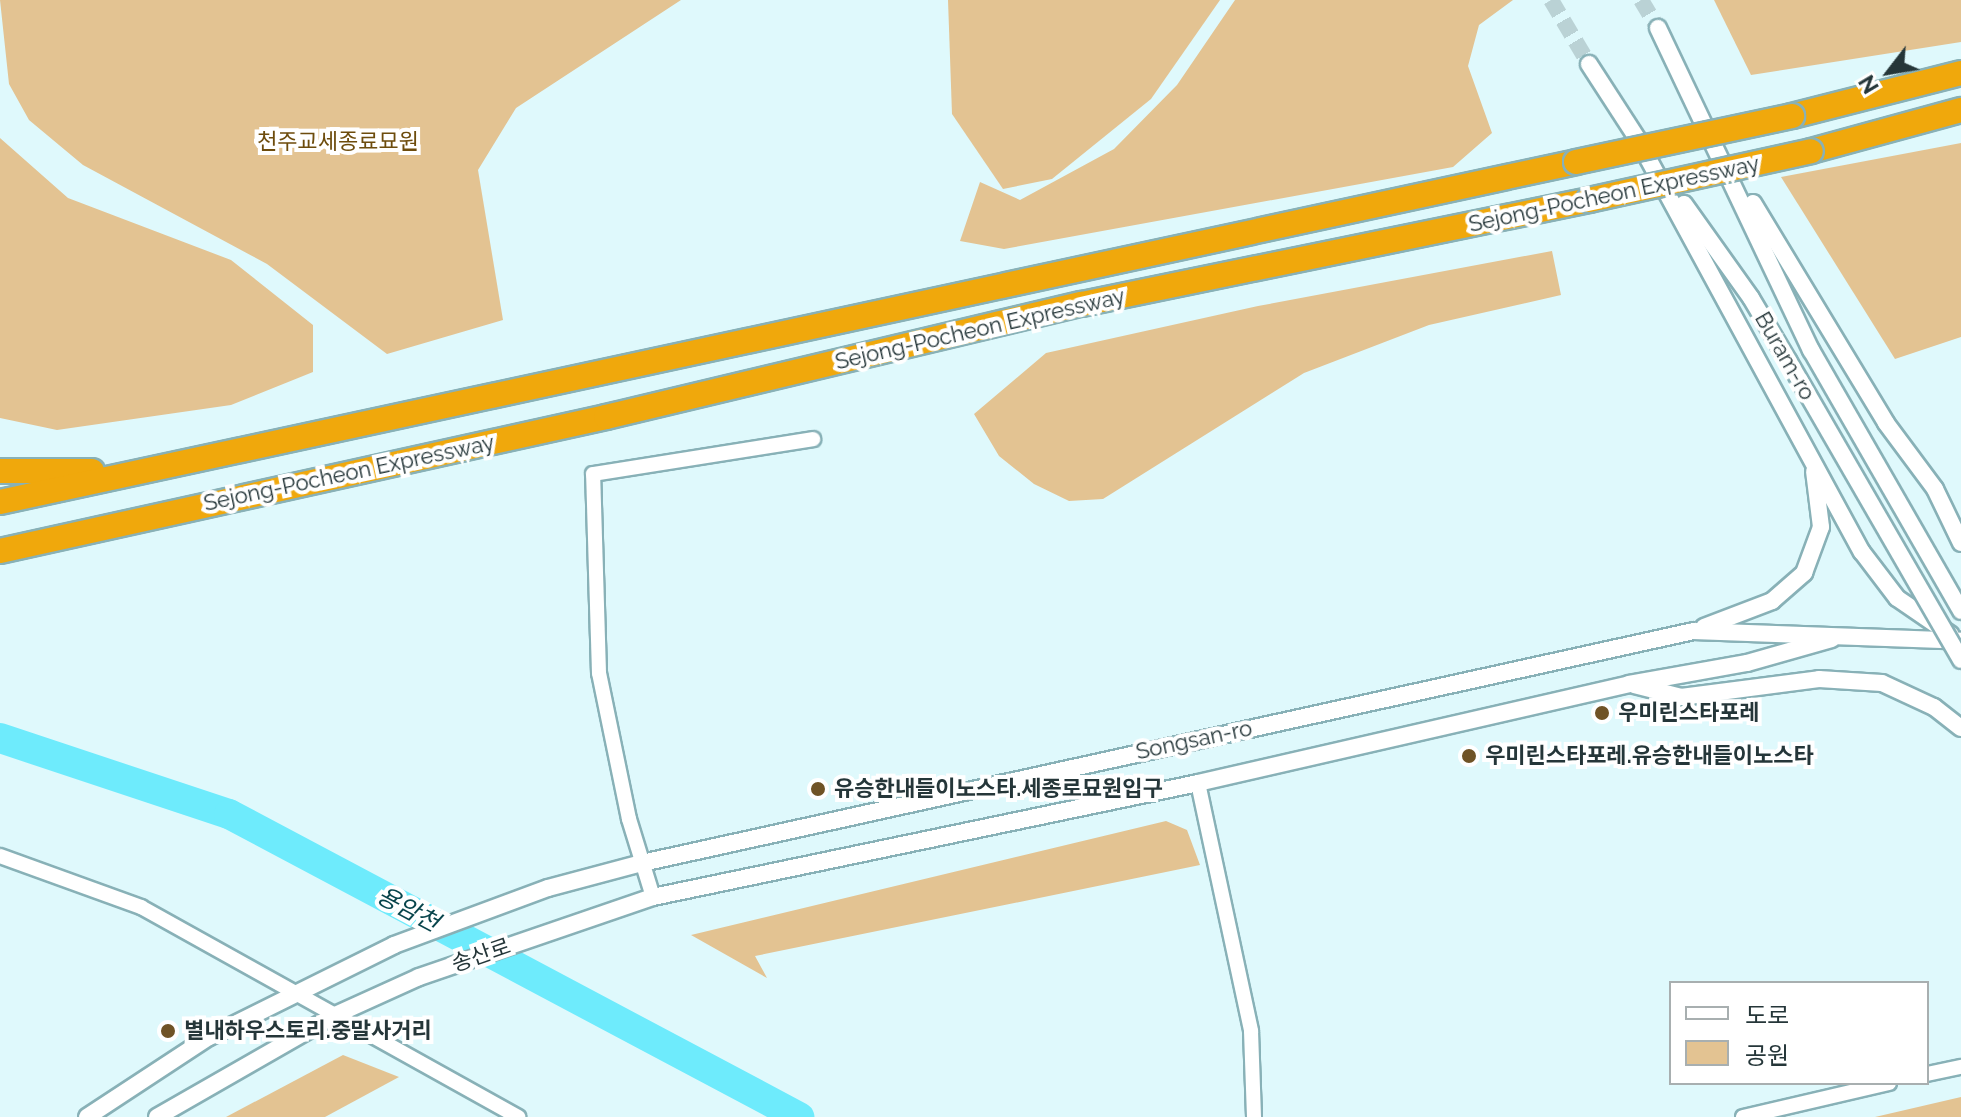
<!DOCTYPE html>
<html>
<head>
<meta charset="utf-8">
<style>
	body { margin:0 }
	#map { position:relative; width:1961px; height:1117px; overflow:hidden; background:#dff9fc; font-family:Raleway,"Noto Sans KR",sans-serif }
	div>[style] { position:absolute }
	.green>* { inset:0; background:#e3c392 }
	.river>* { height:30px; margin:-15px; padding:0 15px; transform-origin:15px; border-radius:15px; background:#6eebfc }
	.tertiary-tunnel>* { height:16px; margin-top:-8px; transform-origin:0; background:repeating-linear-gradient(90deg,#bad2d5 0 16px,transparent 0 24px) }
	.roads { filter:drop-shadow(2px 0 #88b1b7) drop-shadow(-2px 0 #88b1b7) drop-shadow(0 2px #88b1b7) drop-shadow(0 -2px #88b1b7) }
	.minor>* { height:14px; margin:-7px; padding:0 7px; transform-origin:7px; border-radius:7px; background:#fff }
	.tertiary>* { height:16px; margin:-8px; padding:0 8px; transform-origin:8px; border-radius:8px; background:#fff }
	.motorway>* { height:24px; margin:-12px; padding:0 12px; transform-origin:12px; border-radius:12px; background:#f0a80c }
	.bridges { filter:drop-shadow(2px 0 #88b1b7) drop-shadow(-2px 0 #88b1b7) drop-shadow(0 2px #88b1b7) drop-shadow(0 -2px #88b1b7) }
	.tertiary-bridge>* { height:16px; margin:-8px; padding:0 8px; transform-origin:8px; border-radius:8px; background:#fff }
	.motorway-bridge>* { height:24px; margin:-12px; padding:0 12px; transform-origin:12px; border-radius:12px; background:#f0a80c }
	.dots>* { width:22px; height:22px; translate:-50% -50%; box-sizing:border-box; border:4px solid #fff; border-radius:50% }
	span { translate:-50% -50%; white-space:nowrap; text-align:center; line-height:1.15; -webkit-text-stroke:8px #fff; paint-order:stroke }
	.park-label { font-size:22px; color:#6d4c0d }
	.street-label { font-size:22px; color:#253639 }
	.poi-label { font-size:22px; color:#253639; font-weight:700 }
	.left { translate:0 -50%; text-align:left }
	.water-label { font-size:24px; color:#09454c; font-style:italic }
	.legend { position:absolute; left:1669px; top:981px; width:260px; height:104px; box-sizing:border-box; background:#fff; border:2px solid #a8afb0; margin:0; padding:10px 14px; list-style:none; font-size:24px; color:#253639 }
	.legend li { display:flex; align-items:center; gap:16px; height:40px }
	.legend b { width:40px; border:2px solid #a8afb0 }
	.north { position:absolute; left:1849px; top:32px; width:80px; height:80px; -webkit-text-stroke:6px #fff; paint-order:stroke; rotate:239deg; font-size:22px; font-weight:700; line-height:32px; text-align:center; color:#253639 }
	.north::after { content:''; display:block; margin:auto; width:28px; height:36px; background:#253639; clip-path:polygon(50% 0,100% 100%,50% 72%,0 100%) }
</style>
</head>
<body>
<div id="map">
	<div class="green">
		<div style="clip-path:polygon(0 0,681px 0,516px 108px,478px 170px,503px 320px,387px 354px,267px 264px,83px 165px,29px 120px,9px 84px)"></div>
		<div style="clip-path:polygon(948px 0,1220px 0,1151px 99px,1052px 179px,1003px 189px,952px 114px)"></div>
		<div style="clip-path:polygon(1235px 0,1513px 0,1479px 25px,1468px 66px,1492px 133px,1453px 167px,1004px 249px,960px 241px,980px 182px,1020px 200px,1114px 149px,1177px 85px)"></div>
		<div style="clip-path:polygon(1714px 0,1961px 0,1961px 42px,1751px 75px)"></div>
		<div style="clip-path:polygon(0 138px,68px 198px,231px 260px,313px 325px,313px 372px,231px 405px,57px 430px,0 418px)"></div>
		<div style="clip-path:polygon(1961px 143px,1961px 337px,1895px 359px,1781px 177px)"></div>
		<div style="clip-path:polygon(1552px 251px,1561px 295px,1429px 325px,1304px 373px,1103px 499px,1069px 501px,1034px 484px,999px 456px,974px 414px,1046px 353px,1258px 306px)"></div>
		<div style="clip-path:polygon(1166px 821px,1187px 830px,1200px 865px,755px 956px,767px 978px,691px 935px)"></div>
		<div style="clip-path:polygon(343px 1055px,399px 1077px,325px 1117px,226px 1117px)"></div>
		<div style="clip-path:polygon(1961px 1097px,1961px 1117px,1875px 1117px)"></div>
	</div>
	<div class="river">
		<div style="left:0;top:738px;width:241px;rotate:18.4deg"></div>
		<div style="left:229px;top:814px;width:646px;rotate:27.99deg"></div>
	</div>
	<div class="tertiary-tunnel">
		<div style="left:1551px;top:0;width:74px;rotate:59.3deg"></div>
		<div style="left:1641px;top:0;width:33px;rotate:59deg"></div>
	</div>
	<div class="roads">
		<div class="minor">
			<div style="left:1198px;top:783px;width:254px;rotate:77.9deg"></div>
			<div style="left:1251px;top:1031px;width:86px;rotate:88deg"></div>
			<div style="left:0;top:856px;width:150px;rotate:19.9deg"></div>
			<div style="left:141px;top:907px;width:432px;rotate:29.1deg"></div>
			<div style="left:653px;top:897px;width:82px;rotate:-107.1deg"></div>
			<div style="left:629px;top:819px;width:149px;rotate:-101.6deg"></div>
			<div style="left:599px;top:673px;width:199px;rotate:-91.7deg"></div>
			<div style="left:593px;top:474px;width:223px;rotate:-9deg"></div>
			<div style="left:1927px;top:1074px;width:35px;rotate:-12deg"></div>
			<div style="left:1743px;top:1117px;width:150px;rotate:-13.1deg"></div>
		</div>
		<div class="tertiary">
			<div style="left:1658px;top:28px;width:357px;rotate:64.6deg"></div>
			<div style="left:1811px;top:350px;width:301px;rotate:60.1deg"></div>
			<div style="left:1589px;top:64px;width:98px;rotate:57.1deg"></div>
			<div style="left:1638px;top:140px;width:469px;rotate:61.5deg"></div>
			<div style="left:1862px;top:552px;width:58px;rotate:52.7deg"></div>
			<div style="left:1897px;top:598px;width:65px;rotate:34.4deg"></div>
			<div style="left:1753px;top:203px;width:257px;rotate:58.8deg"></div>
			<div style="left:1886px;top:423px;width:82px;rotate:53.4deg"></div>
			<div style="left:1935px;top:489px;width:60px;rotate:64.3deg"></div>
			<div style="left:1684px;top:204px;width:115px;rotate:54.5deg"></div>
			<div style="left:1751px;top:298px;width:74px;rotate:59.3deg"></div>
			<div style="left:1704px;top:627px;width:73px;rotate:-20.9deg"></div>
			<div style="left:1772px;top:601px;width:43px;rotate:-41.2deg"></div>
			<div style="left:1804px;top:573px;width:49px;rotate:-69.7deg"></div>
			<div style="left:1821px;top:527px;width:56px;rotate:-97.1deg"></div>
			<div style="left:1634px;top:685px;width:49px;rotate:14.3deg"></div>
			<div style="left:1681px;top:697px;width:139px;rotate:-7.4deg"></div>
			<div style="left:1819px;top:679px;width:63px;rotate:3.6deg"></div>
			<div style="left:1882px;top:683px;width:57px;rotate:24.8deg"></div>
			<div style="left:1934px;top:707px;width:34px;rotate:38deg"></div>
			<div style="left:87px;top:1117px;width:146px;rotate:-33.3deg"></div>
			<div style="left:209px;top:1037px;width:207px;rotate:-26.4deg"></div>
			<div style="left:394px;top:945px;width:164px;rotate:-20.3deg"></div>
			<div style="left:548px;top:888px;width:97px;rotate:-14.9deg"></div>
			<div style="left:642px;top:863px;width:1077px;rotate:-12.44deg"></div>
			<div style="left:1694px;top:631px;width:267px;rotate:2.1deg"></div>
			<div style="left:157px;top:1117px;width:203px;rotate:-29.8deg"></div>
			<div style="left:333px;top:1016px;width:94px;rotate:-24.4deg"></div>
			<div style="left:419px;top:977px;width:247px;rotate:-18.9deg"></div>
			<div style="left:653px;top:897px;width:557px;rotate:-11.81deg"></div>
			<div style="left:1198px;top:783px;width:442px;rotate:-12.9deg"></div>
			<div style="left:1629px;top:684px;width:120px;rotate:-10.1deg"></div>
			<div style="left:1747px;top:663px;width:88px;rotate:-15.8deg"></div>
		</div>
		<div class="motorway">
			<div style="left:1792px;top:116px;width:174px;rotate:-14.3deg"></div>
			<div style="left:1811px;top:151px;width:156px;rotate:-15.3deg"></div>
			<div style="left:0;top:471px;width:92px"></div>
			<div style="left:0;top:502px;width:1612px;rotate:-12.17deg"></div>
			<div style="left:0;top:551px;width:621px;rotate:-12.47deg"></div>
			<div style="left:606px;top:417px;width:489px;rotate:-13.4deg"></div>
			<div style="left:1082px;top:304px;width:518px;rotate:-11.59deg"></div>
		</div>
	</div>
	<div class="bridges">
		<div class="tertiary-bridge">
			<div style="left:1789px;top:362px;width:344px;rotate:60deg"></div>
		</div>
		<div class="motorway-bridge">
			<div style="left:1576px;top:162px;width:221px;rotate:-12deg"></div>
			<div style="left:1589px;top:200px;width:227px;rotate:-12.4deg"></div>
		</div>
	</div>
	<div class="dots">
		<div style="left:1602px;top:713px;background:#6f5326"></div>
		<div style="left:1469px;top:756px;background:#6f5326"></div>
		<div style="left:818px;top:789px;background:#6f5326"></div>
		<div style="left:168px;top:1031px;background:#6f5326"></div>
	</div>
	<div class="park-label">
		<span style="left:338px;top:142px">천주교세종료묘원</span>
	</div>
	<div class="street-label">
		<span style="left:1614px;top:194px;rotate:-12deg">Sejong-Pocheon Expressway</span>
		<span style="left:980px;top:329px;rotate:-13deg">Sejong-Pocheon Expressway</span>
		<span style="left:1785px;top:356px;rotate:60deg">Buram-ro</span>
		<span style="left:349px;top:473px;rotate:-12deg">Sejong-Pocheon Expressway</span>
		<span style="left:1194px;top:740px;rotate:-12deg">Songsan-ro</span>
		<span style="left:481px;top:955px;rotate:-19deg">송산로</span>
	</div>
	<div class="poi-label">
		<span class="left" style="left:1618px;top:713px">우미린스타포레</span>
		<span class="left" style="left:1485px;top:756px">우미린스타포레.유승한내들이노스타</span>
		<span class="left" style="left:834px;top:789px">유승한내들이노스타.세종로묘원입구</span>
		<span class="left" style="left:184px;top:1031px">별내하우스토리.중말사거리</span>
	</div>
	<div class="water-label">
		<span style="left:408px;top:909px;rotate:28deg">용암천</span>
	</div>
	<ul class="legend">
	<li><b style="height:10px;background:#fff"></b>도로</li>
	<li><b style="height:22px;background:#e3c392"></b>공원</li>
	</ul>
	<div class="north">N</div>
</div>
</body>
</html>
